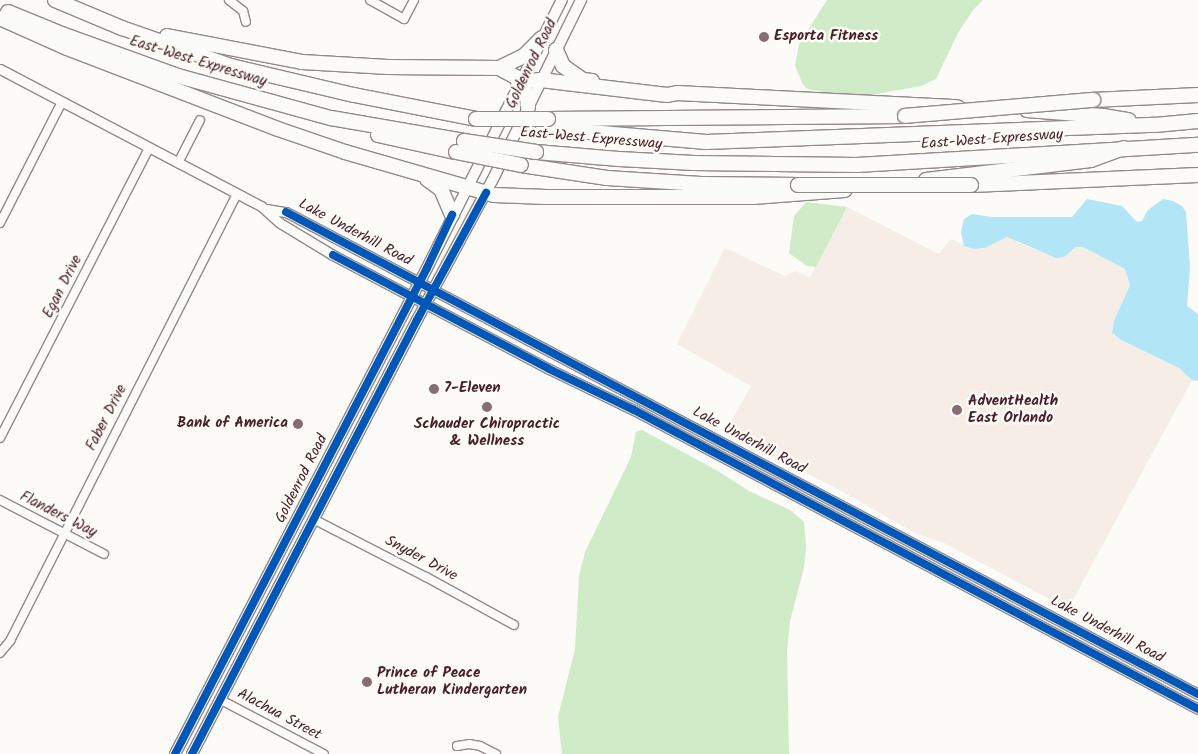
<!DOCTYPE html>
<html>
<head>
<meta charset="utf-8">
<style>
	body { margin:0 }
	#map { position:relative; width:1198px; height:754px; overflow:hidden; background:#fcfbf8; font-family:Kalam,sans-serif }
	div>[style] { position:absolute }
	.built>* { inset:0; background:#f7ede7 }
	.green>* { inset:0; background:#d0ebc7 }
	.water>* { inset:0; background:#b2e5f5 }
	.roads { filter:drop-shadow(1px 0 #928a8b) drop-shadow(-1px 0 #928a8b) drop-shadow(0 1px #928a8b) drop-shadow(0 -1px #928a8b) }
	.minor>* { height:8px; margin:-4px; padding:0 4px; transform-origin:4px; border-radius:4px; background:#fbfbf9 }
	.tertiary>* { height:9px; margin:-4.5px; padding:0 4.5px; transform-origin:4.5px; border-radius:4.5px; background:#fbfbf9 }
	.secondary>* { height:10px; margin:-5px; padding:0 5px; transform-origin:5px; border-radius:5px; background:#fbfbf9 }
	.motorway>* { height:14px; margin:-7px; padding:0 7px; transform-origin:7px; border-radius:7px; background:#fbfbf9 }
	.bridges { filter:drop-shadow(1px 0 #928a8b) drop-shadow(-1px 0 #928a8b) drop-shadow(0 1px #928a8b) drop-shadow(0 -1px #928a8b) }
	.motorway-bridge>* { height:14px; margin:-7px; padding:0 7px; transform-origin:7px; border-radius:7px; background:#fbfbf9 }
	.cycleway>* { height:8px; margin:-4px; padding:0 4px; transform-origin:4px; border-radius:4px; background:#0057b8 }
	.dots>* { width:14px; height:14px; translate:-50% -50%; box-sizing:border-box; border:2px solid #fdfcf7; border-radius:50% }
	span { translate:-50% -50%; white-space:nowrap; text-align:center; line-height:1.15; -webkit-text-stroke:5px #fdfcf7; paint-order:stroke }
	.poi-label { font-size:15px; color:#4a1f2b; font-weight:700 }
	.left { translate:0 -50%; text-align:left }
	.right { translate:-100% -50%; text-align:right }
	.street-label { font-size:15px; color:#4a1f2b }
</style>
</head>
<body>
<div id="map">
	<div class="built">
		<div style="clip-path:polygon(847px 207px,939px 254px,951px 239px,974px 249px,985px 248px,1007px 237px,1038px 251px,1073px 251px,1076px 247px,1083px 247px,1125px 269px,1128px 274px,1130px 285px,1114px 321px,1112px 333px,1121px 340px,1179px 368px,1192px 380px,1068px 609px,944px 543px,915px 533px,838px 489px,725px 433px,751px 386px,677px 344px,725px 248px,785px 276px,795px 271px,810px 277px)"></div>
	</div>
	<div class="green">
		<div style="clip-path:polygon(827px 0,983px 0,973px 10px,958px 33px,936px 79px,921px 86px,866px 96px,815px 91px,806px 88px,802px 83px,795px 65px,799px 44px)"></div>
		<div style="clip-path:polygon(806px 202px,847px 207px,816px 267px,807px 266px,789px 253px,794px 216px)"></div>
		<div style="clip-path:polygon(642px 430px,718px 471px,749px 491px,790px 510px,804px 522px,806px 547px,804px 568px,790px 621px,787px 651px,789px 754px,562px 754px,558px 717px,575px 649px,579px 576px,585px 552px,631px 457px,636px 432px)"></div>
	</div>
	<div class="water">
		<div style="clip-path:polygon(1087px 199px,1122px 206px,1137px 222px,1142px 221px,1148px 210px,1163px 199px,1173px 201px,1182px 206px,1186px 212px,1190px 267px,1187px 306px,1198px 314px,1198px 381px,1192px 380px,1179px 368px,1121px 340px,1112px 333px,1114px 321px,1130px 285px,1125px 269px,1083px 247px,1076px 247px,1064px 257px,1056px 258px,1007px 237px,985px 248px,974px 249px,964px 246px,961px 232px,964px 219px,972px 214px,991px 217px,1072px 217px)"></div>
	</div>
	<div class="roads">
		<div class="minor">
			<div style="left:229px;top:0;width:18px;rotate:38deg"></div>
			<div style="left:243px;top:11px;width:11px;rotate:75deg"></div>
			<div style="left:370px;top:0;width:39px;rotate:29deg"></div>
			<div style="left:404px;top:19px;width:21px;rotate:-62deg"></div>
			<div style="left:178px;top:163px;width:48px;rotate:-62.9deg"></div>
			<div style="left:0;top:223px;width:136px;rotate:-62.9deg"></div>
			<div style="left:0;top:438px;width:326px;rotate:-62.8deg"></div>
			<div style="left:0;top:500px;width:117px;rotate:27.4deg"></div>
			<div style="left:315px;top:520px;width:125px;rotate:27.2deg"></div>
			<div style="left:426px;top:577px;width:100px;rotate:28.6deg"></div>
			<div style="left:0;top:653px;width:16px;rotate:-50deg"></div>
			<div style="left:10px;top:641px;width:501px;rotate:-63.08deg"></div>
			<div style="left:221px;top:700px;width:116px;rotate:27.7deg"></div>
			<div style="left:457px;top:746px;width:12px;rotate:-9deg"></div>
			<div style="left:469px;top:744px;width:11px;rotate:10deg"></div>
			<div style="left:480px;top:746px;width:18px;rotate:27deg"></div>
		</div>
		<div class="tertiary">
			<div style="left:0;top:69px;width:295px;rotate:27.7deg"></div>
			<div style="left:261px;top:206px;width:25px;rotate:42deg"></div>
			<div style="left:280px;top:223px;width:62px;rotate:31.1deg"></div>
			<div style="left:333px;top:255px;width:244px;rotate:27.8deg"></div>
			<div style="left:549px;top:369px;width:94px;rotate:25.8deg"></div>
			<div style="left:634px;top:410px;width:638px;rotate:27.93deg"></div>
			<div style="left:266px;top:209px;width:20px;rotate:9deg"></div>
			<div style="left:286px;top:212px;width:1032px;rotate:27.86deg"></div>
		</div>
		<div class="secondary">
			<div style="left:175px;top:754px;width:547px;rotate:-62.59deg"></div>
			<div style="left:427px;top:268px;width:300px;rotate:-63.3deg"></div>
			<div style="left:192px;top:754px;width:489px;rotate:-62.6deg"></div>
			<div style="left:417px;top:320px;width:158px;rotate:-61.7deg"></div>
			<div style="left:492px;top:181px;width:202px;rotate:-63.8deg"></div>
		</div>
		<div class="motorway">
			<div style="left:55px;top:0;width:73px;rotate:22.7deg"></div>
			<div style="left:122px;top:28px;width:115px;rotate:19.2deg"></div>
			<div style="left:231px;top:66px;width:126px;rotate:13.3deg"></div>
			<div style="left:354px;top:95px;width:124px;rotate:11.1deg"></div>
			<div style="left:8px;top:12px;width:58px;rotate:22.2deg"></div>
			<div style="left:62px;top:34px;width:123px;rotate:19.9deg"></div>
			<div style="left:178px;top:76px;width:159px;rotate:15.4deg"></div>
			<div style="left:331px;top:118px;width:135px;rotate:9.8deg"></div>
			<div style="left:0;top:18px;width:73px;rotate:24.1deg"></div>
			<div style="left:67px;top:48px;width:226px;rotate:21deg"></div>
			<div style="left:278px;top:129px;width:71px;rotate:18.9deg"></div>
			<div style="left:345px;top:152px;width:155px;rotate:16.1deg"></div>
			<div style="left:494px;top:195px;width:52px;rotate:2.2deg"></div>
			<div style="left:546px;top:197px;width:207px"></div>
			<div style="left:753px;top:197px;width:92px;rotate:-4.4deg"></div>
			<div style="left:167px;top:36px;width:137px;rotate:10.9deg"></div>
			<div style="left:302px;top:62px;width:86px;rotate:3.3deg"></div>
			<div style="left:388px;top:67px;width:111px;rotate:0.5deg"></div>
			<div style="left:499px;top:68px;width:24px;rotate:28deg"></div>
			<div style="left:520px;top:79px;width:17px;rotate:66deg"></div>
			<div style="left:527px;top:95px;width:12px;rotate:85deg"></div>
			<div style="left:556px;top:50px;width:17px;rotate:66deg"></div>
			<div style="left:563px;top:66px;width:24px;rotate:35deg"></div>
			<div style="left:583px;top:80px;width:9px;rotate:6deg"></div>
			<div style="left:499px;top:68px;width:28px;rotate:-26deg"></div>
			<div style="left:524px;top:56px;width:25px;rotate:-45deg"></div>
			<div style="left:518px;top:85px;width:9px;rotate:-27deg"></div>
			<div style="left:526px;top:81px;width:15px;rotate:-4deg"></div>
			<div style="left:541px;top:80px;width:127px;rotate:6.8deg"></div>
			<div style="left:667px;top:95px;width:10px;rotate:-11deg"></div>
			<div style="left:677px;top:93px;width:281px;rotate:2.9deg"></div>
			<div style="left:1093px;top:100px;width:105px;rotate:-2.7deg"></div>
			<div style="left:1027px;top:110px;width:76px;rotate:4.5deg"></div>
			<div style="left:1103px;top:116px;width:26px;rotate:9deg"></div>
			<div style="left:548px;top:119px;width:357px;rotate:-0.5deg"></div>
			<div style="left:543px;top:128px;width:164px;rotate:4.9deg"></div>
			<div style="left:706px;top:142px;width:449px;rotate:-2.2deg"></div>
			<div style="left:1155px;top:125px;width:43px;rotate:-5.3deg"></div>
			<div style="left:378px;top:135px;width:80px;rotate:12.3deg"></div>
			<div style="left:536px;top:152px;width:83px;rotate:4.8deg"></div>
			<div style="left:619px;top:159px;width:75px;rotate:3.1deg"></div>
			<div style="left:694px;top:163px;width:163px;rotate:0.7deg"></div>
			<div style="left:857px;top:165px;width:342px;rotate:-3.4deg"></div>
			<div style="left:521px;top:165px;width:87px;rotate:8.6deg"></div>
			<div style="left:607px;top:178px;width:94px;rotate:3.7deg"></div>
			<div style="left:701px;top:184px;width:97px;rotate:0.6deg"></div>
			<div style="left:427px;top:179px;width:17px;rotate:36deg"></div>
			<div style="left:441px;top:189px;width:28px;rotate:67deg"></div>
			<div style="left:926px;top:180px;width:166px;rotate:-6.9deg"></div>
			<div style="left:1091px;top:160px;width:35px;rotate:-20deg"></div>
			<div style="left:971px;top:185px;width:227px;rotate:-2.5deg"></div>
		</div>
	</div>
	<div class="bridges">
		<div class="motorway-bridge">
			<div style="left:905px;top:116px;width:189px;rotate:-4.9deg"></div>
			<div style="left:476px;top:119px;width:72px"></div>
			<div style="left:464px;top:141px;width:73px;rotate:8.7deg"></div>
			<div style="left:456px;top:152px;width:66px;rotate:11.3deg"></div>
			<div style="left:798px;top:185px;width:173px"></div>
		</div>
	</div>
	<div class="cycleway">
		<div style="left:286px;top:212px;width:1032px;rotate:27.86deg"></div>
		<div style="left:333px;top:255px;width:244px;rotate:27.8deg"></div>
		<div style="left:549px;top:369px;width:94px;rotate:25.8deg"></div>
		<div style="left:634px;top:410px;width:638px;rotate:27.93deg"></div>
		<div style="left:175px;top:754px;width:547px;rotate:-62.59deg"></div>
		<div style="left:427px;top:268px;width:59px;rotate:-64.7deg"></div>
		<div style="left:192px;top:754px;width:489px;rotate:-62.6deg"></div>
		<div style="left:417px;top:320px;width:145px;rotate:-61.5deg"></div>
	</div>
	<div class="dots">
		<div style="left:764px;top:37px;background:#886c73"></div>
		<div style="left:434px;top:389px;background:#886c73"></div>
		<div style="left:487px;top:407px;background:#886c73"></div>
		<div style="left:957px;top:410px;background:#886c73"></div>
		<div style="left:298px;top:424px;background:#886c73"></div>
		<div style="left:367px;top:682px;background:#886c73"></div>
	</div>
	<div class="poi-label">
		<span class="left" style="left:774px;top:37px">Esporta Fitness</span>
		<span class="left" style="left:444px;top:389px">7-Eleven</span>
		<span class="left" style="left:968px;top:410px">AdventHealth<br>East Orlando</span>
		<span class="right" style="left:288px;top:424px">Bank of America</span>
		<span style="left:487px;top:433px">Schauder Chiropractic<br>&amp; Wellness</span>
		<span class="left" style="left:377px;top:682px">Prince of Peace<br>Lutheran Kindergarten</span>
	</div>
	<div class="street-label">
		<span style="left:198px;top:62px;rotate:17deg">East-West Expressway</span>
		<span style="left:532px;top:64px;rotate:-64deg">Goldenrod Road</span>
		<span style="left:591px;top:139px;rotate:5deg">East-West Expressway</span>
		<span style="left:992px;top:140px;rotate:-4deg">East-West Expressway</span>
		<span style="left:355px;top:233px;rotate:28deg">Lake Underhill Road</span>
		<span style="left:63px;top:287px;rotate:-63deg">Egan Drive</span>
		<span style="left:107px;top:418px;rotate:-63deg">Faber Drive</span>
		<span style="left:749px;top:441px;rotate:28deg">Lake Underhill Road</span>
		<span style="left:302px;top:479px;rotate:-63deg">Goldenrod Road</span>
		<span style="left:58px;top:515px;rotate:27deg">Flanders Way</span>
		<span style="left:421px;top:559px;rotate:28deg">Snyder Drive</span>
		<span style="left:1107px;top:630px;rotate:28deg">Lake Underhill Road</span>
		<span style="left:279px;top:715px;rotate:28deg">Alachua Street</span>
	</div>
</div>
</body>
</html>
